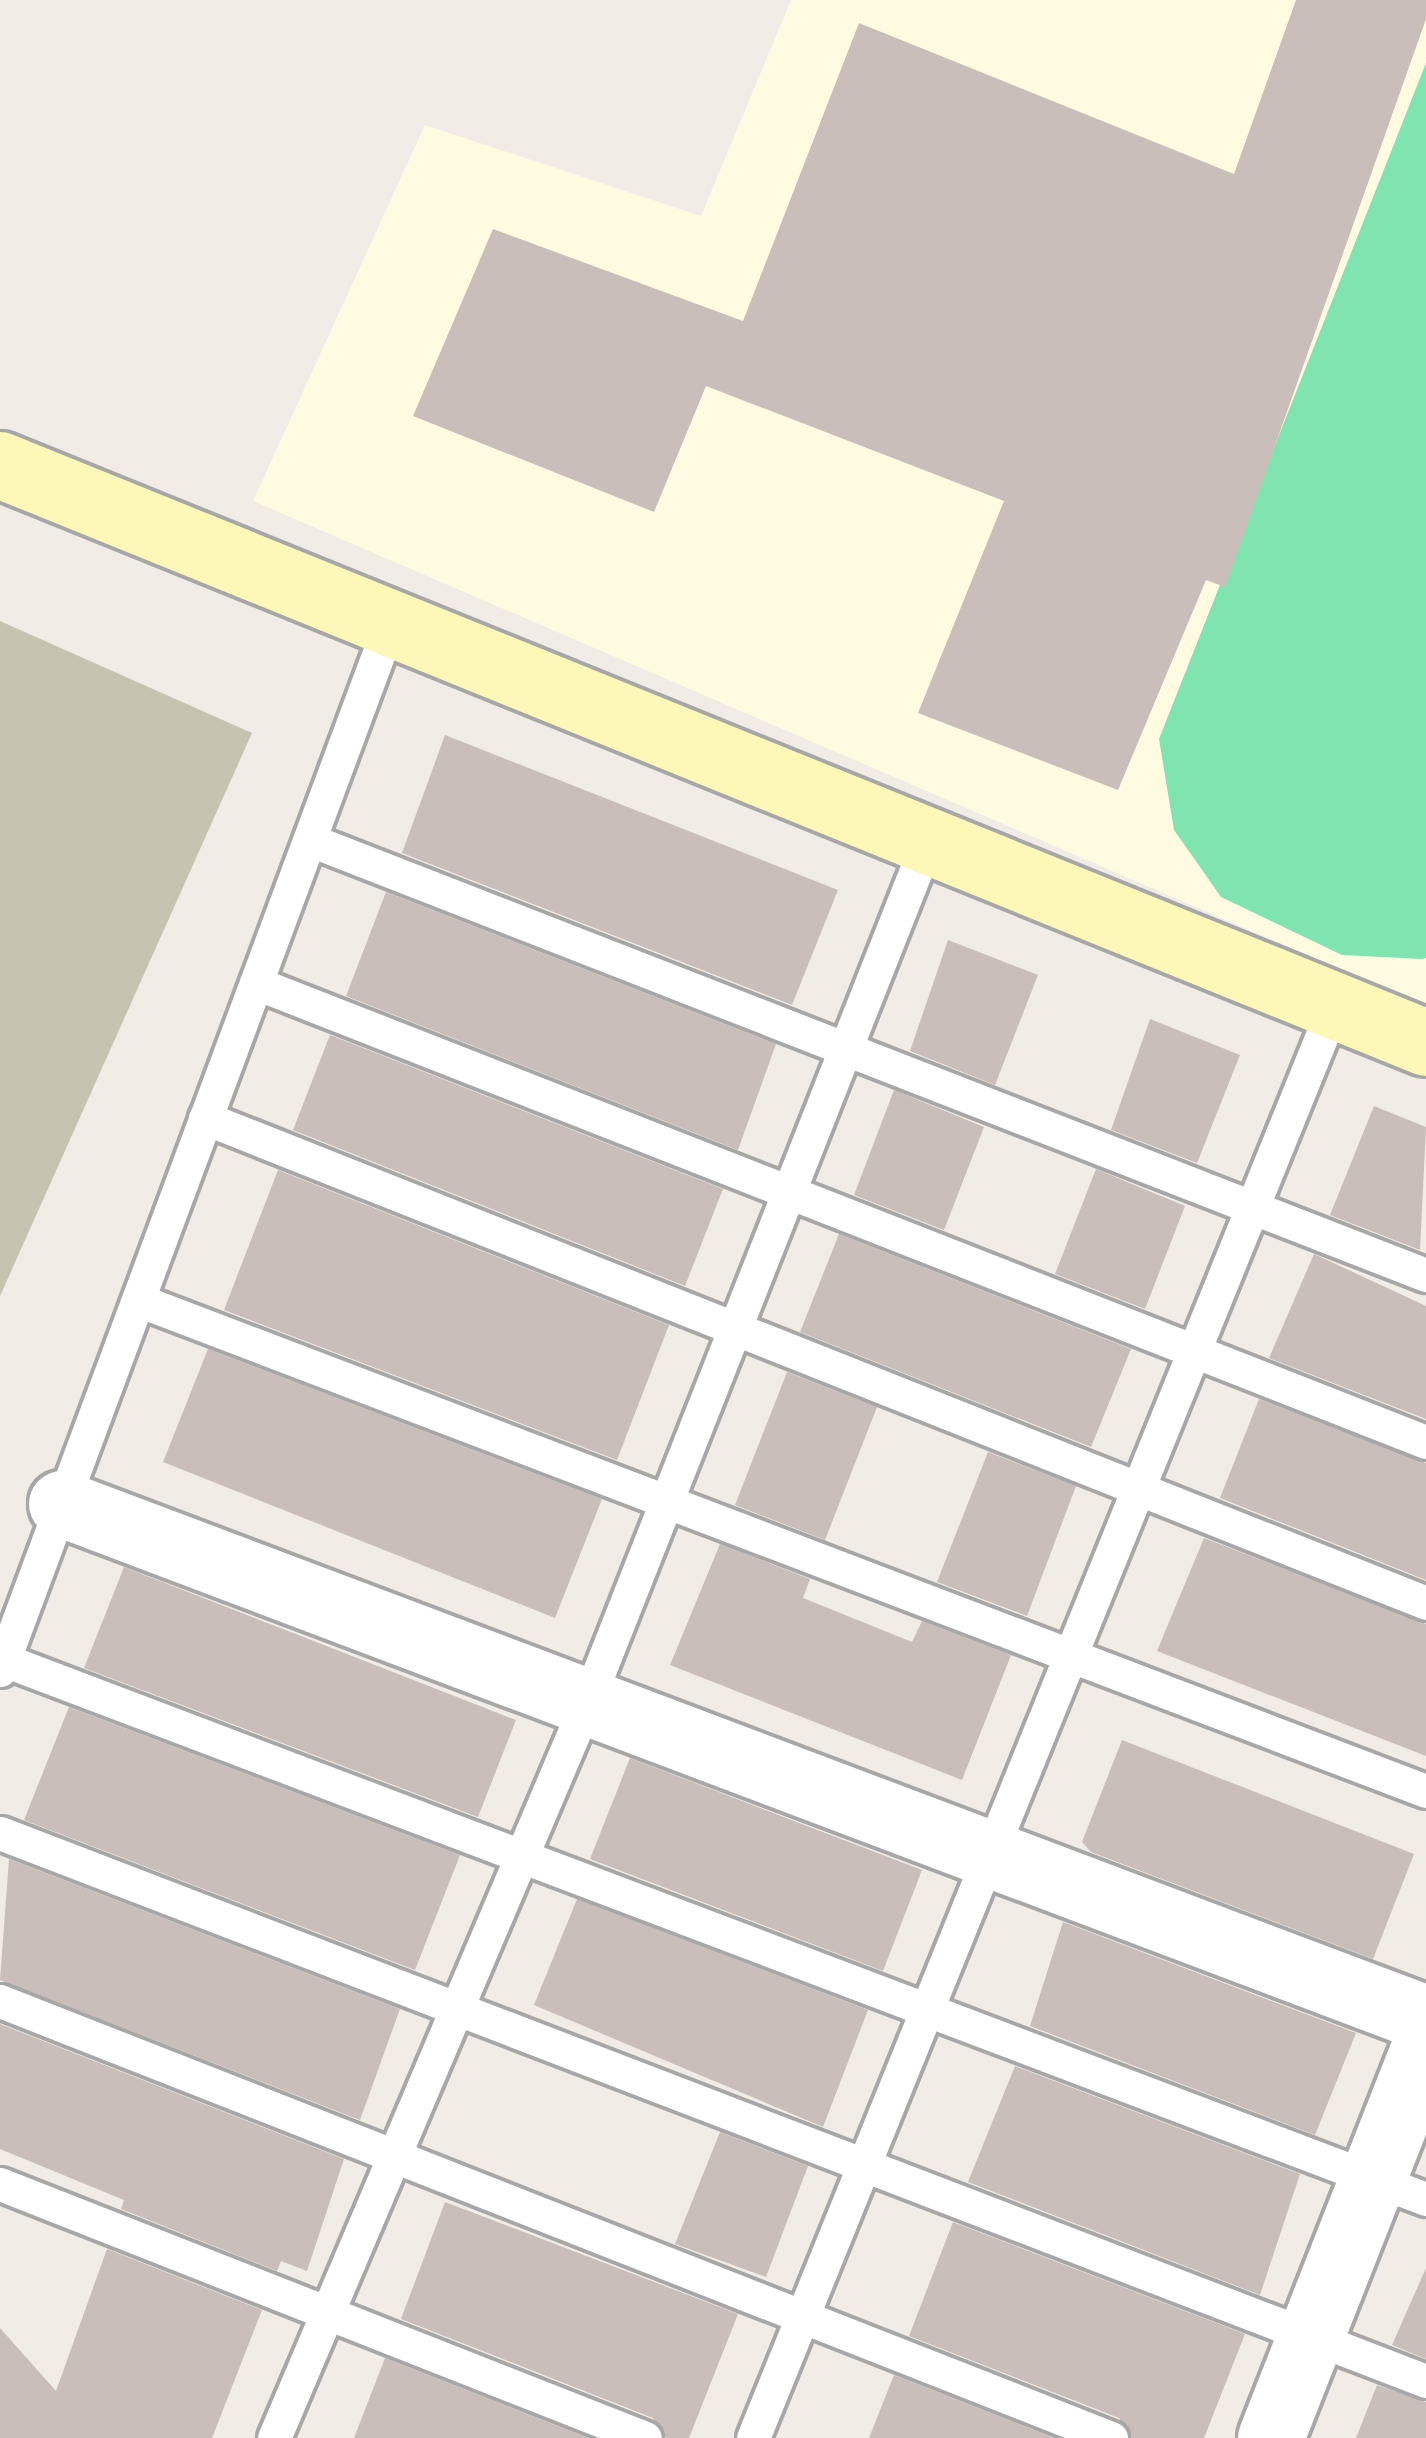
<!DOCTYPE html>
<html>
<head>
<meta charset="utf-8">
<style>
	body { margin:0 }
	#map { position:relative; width:1426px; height:2438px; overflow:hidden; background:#f1ece6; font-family:"Fira Sans Condensed",sans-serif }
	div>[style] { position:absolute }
	.education>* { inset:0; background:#fffbe1 }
	.construction>* { inset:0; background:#c6c4b1 }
	.pitch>* { inset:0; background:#80e4b1 }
	.building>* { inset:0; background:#c9beb9 }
	.roads { filter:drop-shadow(3px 0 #a7a7a7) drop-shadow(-3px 0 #a7a7a7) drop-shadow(0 3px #a7a7a7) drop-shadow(0 -3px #a7a7a7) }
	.lane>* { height:33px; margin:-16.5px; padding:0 16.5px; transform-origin:16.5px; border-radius:16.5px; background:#fff }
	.street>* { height:66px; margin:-33px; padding:0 33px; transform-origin:33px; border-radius:33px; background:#fff }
	.secondary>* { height:66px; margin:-33px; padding:0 33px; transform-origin:33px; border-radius:33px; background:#fdf8b8 }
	span { translate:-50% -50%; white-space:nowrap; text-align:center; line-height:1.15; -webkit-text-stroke:9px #fff; paint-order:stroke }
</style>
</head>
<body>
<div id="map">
	<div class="education">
		<div style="clip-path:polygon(791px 0,1426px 0,1426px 1006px,253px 501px,425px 125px,701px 216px)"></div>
	</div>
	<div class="construction">
		<div style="clip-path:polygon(0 621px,252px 733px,0 1296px)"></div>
	</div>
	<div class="pitch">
		<div style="clip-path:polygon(1426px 63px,1426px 958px,1422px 959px,1342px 955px,1221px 897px,1174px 830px,1159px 739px)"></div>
	</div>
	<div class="building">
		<div style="clip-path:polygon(1296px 0,1426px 0,1426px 19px,1225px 587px,1206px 580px,1118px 790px,918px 713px,1004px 501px,706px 386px,654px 512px,413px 416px,493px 229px,743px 321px,859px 23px,1234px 174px)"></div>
		<div style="clip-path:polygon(445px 735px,838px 890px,792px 1005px,402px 853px)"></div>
		<div style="clip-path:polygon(386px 892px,776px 1044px,738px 1150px,346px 996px)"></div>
		<div style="clip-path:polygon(948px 940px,1038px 975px,995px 1085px,910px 1051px)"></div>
		<div style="clip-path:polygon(1150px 1019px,1240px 1055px,1197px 1163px,1111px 1130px)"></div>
		<div style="clip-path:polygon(330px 1035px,723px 1189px,685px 1286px,293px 1130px)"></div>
		<div style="clip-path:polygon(894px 1090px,984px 1127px,944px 1230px,854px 1195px)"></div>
		<div style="clip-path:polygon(1374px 1106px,1426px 1127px,1420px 1250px,1330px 1215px)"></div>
		<div style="clip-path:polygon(1096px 1169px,1185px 1206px,1145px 1309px,1055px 1274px)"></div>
		<div style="clip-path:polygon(278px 1170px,669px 1325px,617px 1460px,224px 1310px)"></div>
		<div style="clip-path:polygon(839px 1234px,1131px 1349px,1091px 1447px,800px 1332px)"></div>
		<div style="clip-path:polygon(1314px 1254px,1426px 1306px,1426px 1419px,1269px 1358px)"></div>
		<div style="clip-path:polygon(208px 1349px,602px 1499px,555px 1618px,163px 1462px)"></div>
		<div style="clip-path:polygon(787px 1372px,877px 1407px,825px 1540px,735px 1505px)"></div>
		<div style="clip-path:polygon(1259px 1399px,1426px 1463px,1426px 1580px,1220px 1498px)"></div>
		<div style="clip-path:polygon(988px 1452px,1076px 1486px,1027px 1616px,937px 1582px)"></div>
		<div style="clip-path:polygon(1204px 1538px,1426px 1624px,1426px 1756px,1157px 1651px)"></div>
		<div style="clip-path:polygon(720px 1544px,810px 1579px,803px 1598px,912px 1642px,922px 1621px,1011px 1655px,962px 1780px,670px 1665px)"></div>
		<div style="clip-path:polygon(124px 1567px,516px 1720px,478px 1817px,84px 1668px)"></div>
		<div style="clip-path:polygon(69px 1707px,460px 1855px,415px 1970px,24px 1820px)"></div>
		<div style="clip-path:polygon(1122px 1740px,1414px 1854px,1373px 1959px,1091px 1852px,1082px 1842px)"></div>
		<div style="clip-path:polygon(630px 1758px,922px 1870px,883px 1971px,590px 1859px)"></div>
		<div style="clip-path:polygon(9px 1859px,400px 2009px,360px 2120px,0 1980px)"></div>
		<div style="clip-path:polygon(577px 1899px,868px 2010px,823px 2127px,534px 2005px)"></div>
		<div style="clip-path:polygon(1063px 1922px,1356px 2033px,1315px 2135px,1030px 2026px)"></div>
		<div style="clip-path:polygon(0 2024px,344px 2159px,307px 2271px,281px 2261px,277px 2271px,121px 2209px,124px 2200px,0 2149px)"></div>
		<div style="clip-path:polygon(1015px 2066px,1300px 2174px,1260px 2295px,968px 2182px)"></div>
		<div style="clip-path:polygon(720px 2132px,808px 2166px,766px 2277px,675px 2244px)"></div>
		<div style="clip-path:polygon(445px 2202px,738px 2314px,689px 2438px,666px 2438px,653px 2418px,401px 2319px)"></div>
		<div style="clip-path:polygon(953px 2222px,1245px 2334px,1204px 2438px,1132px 2438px,1119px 2418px,909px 2336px)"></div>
		<div style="clip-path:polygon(107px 2249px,262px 2310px,212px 2438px,0 2438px,0 2328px,56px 2391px)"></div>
		<div style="clip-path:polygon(1426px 2268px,1426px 2359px,1392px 2345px)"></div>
		<div style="clip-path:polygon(385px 2358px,588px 2438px,354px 2438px)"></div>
		<div style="clip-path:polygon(894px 2375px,1054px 2438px,869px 2438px)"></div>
		<div style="clip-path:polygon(1377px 2385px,1426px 2402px,1426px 2438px,1356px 2438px)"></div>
	</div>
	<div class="roads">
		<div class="lane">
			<div style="left:310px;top:840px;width:1198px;rotate:21.3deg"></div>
			<div style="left:256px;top:983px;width:1257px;rotate:21.42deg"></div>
			<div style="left:205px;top:1118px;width:1314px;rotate:21.66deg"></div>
			<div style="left:138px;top:1300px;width:1378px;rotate:20.87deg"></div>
			<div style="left:4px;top:1660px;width:1521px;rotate:20.76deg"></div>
			<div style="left:0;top:1670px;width:1117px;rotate:-69.57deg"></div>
			<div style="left:0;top:1833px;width:1528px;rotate:21.02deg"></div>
			<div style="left:0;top:2001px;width:1194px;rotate:21.47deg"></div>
			<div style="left:0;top:2184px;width:693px;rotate:21.49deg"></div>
			<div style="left:274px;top:2438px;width:800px;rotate:-66.96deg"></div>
			<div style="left:587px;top:1702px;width:927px;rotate:-68.42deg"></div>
			<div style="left:753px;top:2438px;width:1545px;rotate:-67.92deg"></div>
		</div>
		<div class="street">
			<div style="left:62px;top:1504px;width:1458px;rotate:20.68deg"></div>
			<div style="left:1271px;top:2438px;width:422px;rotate:-68.5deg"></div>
		</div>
		<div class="secondary">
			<div style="left:0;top:465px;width:1539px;rotate:22.06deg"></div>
		</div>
	</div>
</div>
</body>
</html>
